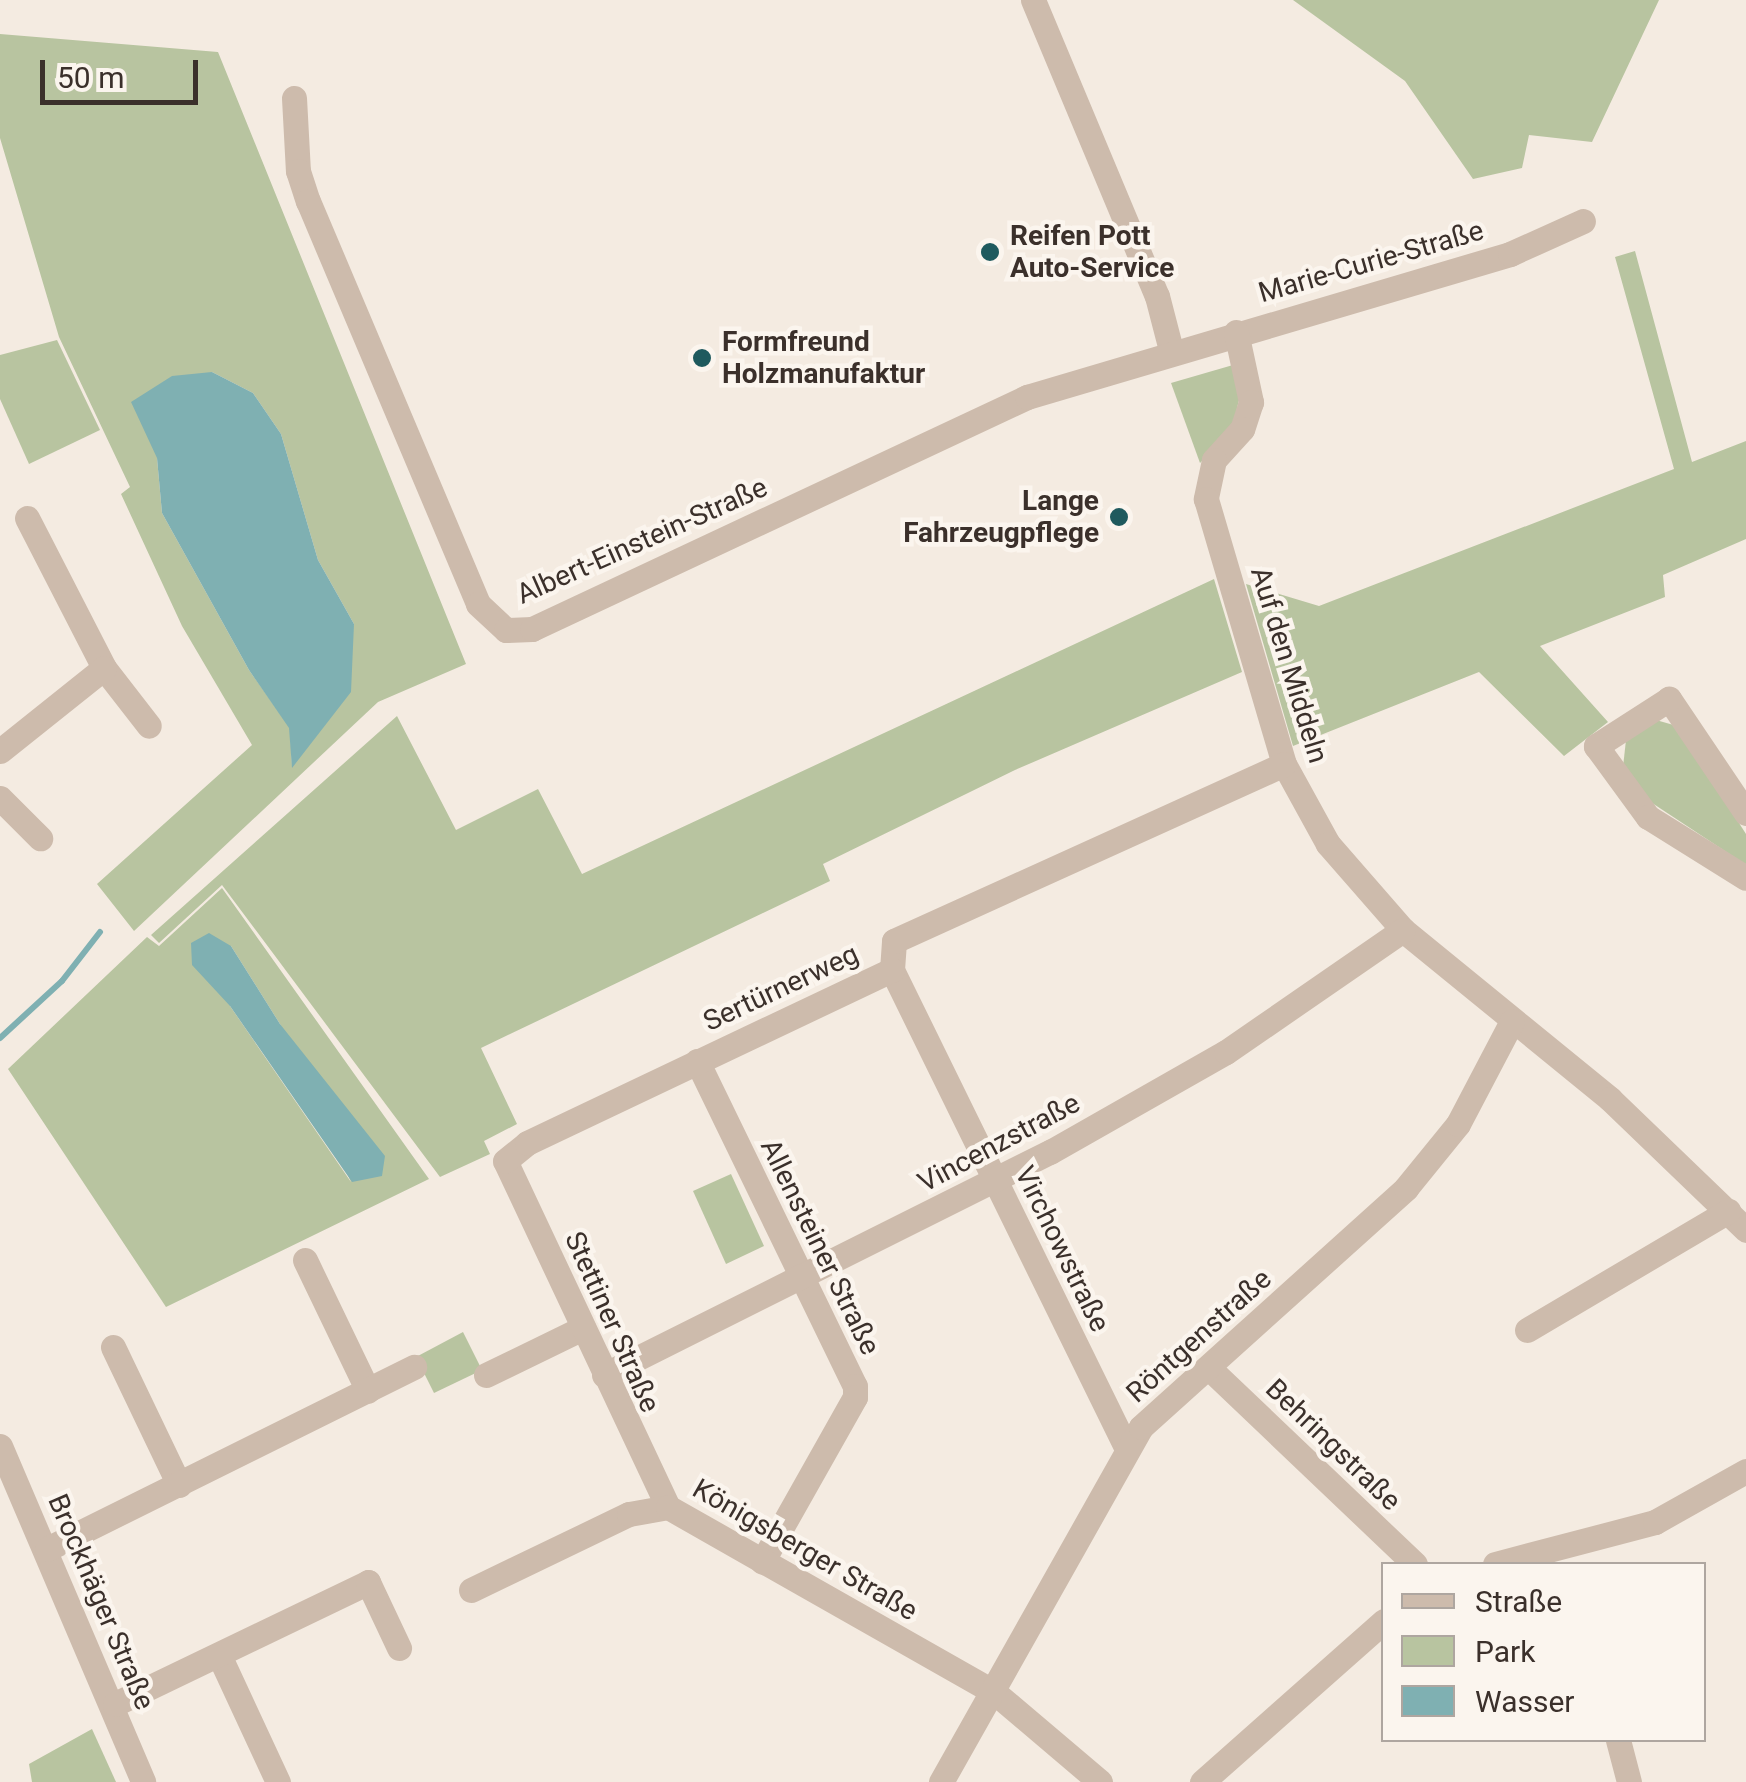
<!DOCTYPE html>
<html>
<head>
<meta charset="utf-8">
<style>
	body { margin:0 }
	#map { position:relative; width:1746px; height:1782px; overflow:hidden; background:#f4ebe1; font-family:Roboto,sans-serif }
	div>[style] { position:absolute }
	.green>* { inset:0; background:#b8c4a0 }
	.water>* { inset:0; background:#7fb0b2 }
	.stream>* { height:6px; margin:-3px; padding:0 3px; transform-origin:3px; border-radius:3px; background:#7fb0b2 }
	.minor>* { height:25px; margin:-12.5px; padding:0 12.5px; transform-origin:12.5px; border-radius:12.5px; background:#cdbbac }
	.dots>* { width:28px; height:28px; translate:-50% -50%; box-sizing:border-box; border:5px solid #fbf5ee; border-radius:50% }
	span { translate:-50% -50%; white-space:nowrap; text-align:center; line-height:1.15; -webkit-text-stroke:9px #fbf5ee; paint-order:stroke }
	.poi-label { font-size:28px; color:#3b302b; font-weight:700 }
	.left { translate:0 -50%; text-align:left }
	.right { translate:-100% -50%; text-align:right }
	.street-label { font-size:28px; color:#3b302b }
	.legend { position:absolute; left:1381px; top:1562px; width:325px; height:180px; box-sizing:border-box; background:#fbf5ee; border:2px solid #aea6a0; margin:0; padding:12px 18px; list-style:none; font-size:30px; color:#3b302b }
	.legend li { display:flex; align-items:center; gap:20px; height:50px }
	.legend b { width:50px; border:2px solid #aea6a0 }
	.scale { position:absolute; left:40px; top:60px; width:158px; height:45px; box-sizing:border-box; border:5px solid #3b302b; border-top:0; padding-left:12px; font-size:30px; line-height:35px; white-space:nowrap; color:#3b302b; -webkit-text-stroke:8px #fbf5ee; paint-order:stroke }
</style>
</head>
<body>
<div id="map">
	<div class="green">
		<div style="clip-path:polygon(1293px 0,1659px 0,1592px 142px,1529px 135px,1522px 168px,1473px 179px,1405px 81px)"></div>
		<div style="clip-path:polygon(evenodd,0 34px,218px 52px,466px 664px,378px 702px,134px 931px,97px 884px,252px 745px,182px 626px,121px 494px,130px 487px,59px 337px,0 138px,0 34px,212px 372px,253px 393px,281px 434px,318px 560px,354px 624px,292px 765px,290px 728px,249px 670px,162px 513px,157px 458px,212px 372px)"></div>
		<div style="clip-path:polygon(1635px 251px,1692px 462px,1746px 441px,1746px 539px,1663px 575px,1665px 597px,1540px 646px,1608px 722px,1564px 756px,1479px 672px,1293px 746px,1246px 584px,1319px 606px,1674px 469px,1615px 257px)"></div>
		<div style="clip-path:polygon(57px 340px,100px 430px,29px 464px,0 399px,0 355px)"></div>
		<div style="clip-path:polygon(1233px 365px,1240px 396px,1232px 429px,1200px 463px,1171px 383px)"></div>
		<div style="clip-path:polygon(1214px 579px,1242px 672px,1015px 770px,823px 864px,830px 881px,481px 1048px,517px 1124px,484px 1141px,490px 1154px,440px 1177px,222px 885px,159px 943px,151px 935px,397px 716px,456px 830px,538px 789px,582px 874px)"></div>
		<div style="clip-path:polygon(1656px 720px,1677px 726px,1746px 834px,1746px 865px,1646px 799px,1623px 767px,1626px 740px)"></div>
		<div style="clip-path:polygon(evenodd,222px 888px,429px 1179px,166px 1307px,8px 1069px,147px 937px,159px 946px,222px 888px,231px 946px,280px 1024px,351px 1182px,230px 1006px,231px 946px)"></div>
		<div style="clip-path:polygon(731px 1174px,764px 1246px,726px 1264px,693px 1191px)"></div>
		<div style="clip-path:polygon(463px 1332px,482px 1370px,434px 1393px,416px 1357px)"></div>
		<div style="clip-path:polygon(92px 1729px,116px 1782px,32px 1782px,29px 1764px)"></div>
	</div>
	<div class="water">
		<div style="clip-path:polygon(212px 372px,253px 393px,281px 434px,318px 560px,354px 624px,351px 692px,292px 768px,289px 728px,249px 670px,162px 513px,157px 458px,131px 402px,172px 376px)"></div>
		<div style="clip-path:polygon(209px 933px,231px 946px,280px 1024px,385px 1156px,382px 1176px,352px 1182px,230px 1006px,192px 965px,191px 943px)"></div>
	</div>
	<div class="stream">
		<div style="left:0;top:1038px;width:84px;rotate:-42.6deg"></div>
		<div style="left:62px;top:981px;width:62px;rotate:-52.2deg"></div>
	</div>
	<div class="minor">
		<div style="left:1033px;top:0;width:321px;rotate:67.3deg"></div>
		<div style="left:1157px;top:296px;width:56px;rotate:75.5deg"></div>
		<div style="left:294px;top:98px;width:73px;rotate:86.9deg"></div>
		<div style="left:298px;top:171px;width:32px;rotate:72deg"></div>
		<div style="left:308px;top:201px;width:437px;rotate:67.1deg"></div>
		<div style="left:478px;top:604px;width:38px;rotate:43deg"></div>
		<div style="left:506px;top:630px;width:26px;rotate:-2deg"></div>
		<div style="left:532px;top:629px;width:547px;rotate:-25.11deg"></div>
		<div style="left:1027px;top:397px;width:504px;rotate:-16.49deg"></div>
		<div style="left:1510px;top:254px;width:80px;rotate:-24.3deg"></div>
		<div style="left:1236px;top:332px;width:72px;rotate:77.9deg"></div>
		<div style="left:1251px;top:402px;width:28px;rotate:108deg"></div>
		<div style="left:1242px;top:429px;width:42px;rotate:132.1deg"></div>
		<div style="left:1214px;top:460px;width:40px;rotate:102deg"></div>
		<div style="left:1206px;top:499px;width:276px;rotate:73.6deg"></div>
		<div style="left:1284px;top:764px;width:91px;rotate:61.2deg"></div>
		<div style="left:1328px;top:844px;width:114px;rotate:48.9deg"></div>
		<div style="left:1403px;top:930px;width:267px;rotate:39.2deg"></div>
		<div style="left:1610px;top:1099px;width:189px;rotate:43.9deg"></div>
		<div style="left:27px;top:518px;width:169px;rotate:62.8deg"></div>
		<div style="left:104px;top:668px;width:73px;rotate:52.2deg"></div>
		<div style="left:0;top:751px;width:133px;rotate:-38.6deg"></div>
		<div style="left:0;top:798px;width:57px;rotate:45deg"></div>
		<div style="left:1746px;top:813px;width:138px;rotate:-124deg"></div>
		<div style="left:1669px;top:699px;width:87px;rotate:147.2deg"></div>
		<div style="left:1596px;top:746px;width:88px;rotate:53.8deg"></div>
		<div style="left:1648px;top:817px;width:115px;rotate:31.9deg"></div>
		<div style="left:892px;top:970px;width:531px;rotate:63.87deg"></div>
		<div style="left:892px;top:970px;width:29px;rotate:-86deg"></div>
		<div style="left:894px;top:941px;width:428px;rotate:-24.4deg"></div>
		<div style="left:697px;top:1061px;width:361px;rotate:64.1deg"></div>
		<div style="left:855px;top:1386px;width:11px;rotate:90deg"></div>
		<div style="left:855px;top:1397px;width:189px;rotate:119.4deg"></div>
		<div style="left:305px;top:1260px;width:145px;rotate:64.3deg"></div>
		<div style="left:1527px;top:1330px;width:234px;rotate:-30.6deg"></div>
		<div style="left:113px;top:1347px;width:153px;rotate:64.4deg"></div>
		<div style="left:1210px;top:1369px;width:283px;rotate:43.6deg"></div>
		<div style="left:486px;top:1375px;width:108px;rotate:-25.9deg"></div>
		<div style="left:604px;top:1375px;width:499px;rotate:-26.6deg"></div>
		<div style="left:1050px;top:1152px;width:202px;rotate:-29.6deg"></div>
		<div style="left:1226px;top:1052px;width:215px;rotate:-34.6deg"></div>
		<div style="left:0;top:1446px;width:365px;rotate:66.9deg"></div>
		<div style="left:668px;top:1507px;width:382px;rotate:-115.2deg"></div>
		<div style="left:505px;top:1161px;width:28px;rotate:-39deg"></div>
		<div style="left:527px;top:1143px;width:404px;rotate:-25.4deg"></div>
		<div style="left:47px;top:1549px;width:410px;rotate:-26.4deg"></div>
		<div style="left:1495px;top:1564px;width:165px;rotate:-14.7deg"></div>
		<div style="left:1655px;top:1522px;width:104px;rotate:-29.3deg"></div>
		<div style="left:471px;top:1590px;width:175px;rotate:-25.7deg"></div>
		<div style="left:629px;top:1514px;width:40px;rotate:-10deg"></div>
		<div style="left:668px;top:1507px;width:375px;rotate:29.6deg"></div>
		<div style="left:994px;top:1692px;width:139px;rotate:40.3deg"></div>
		<div style="left:219px;top:1655px;width:140px;rotate:65.1deg"></div>
		<div style="left:115px;top:1704px;width:281px;rotate:-25.7deg"></div>
		<div style="left:368px;top:1582px;width:73px;rotate:64.8deg"></div>
		<div style="left:1618px;top:1740px;width:43px;rotate:75.3deg"></div>
		<div style="left:941px;top:1782px;width:407px;rotate:-60.6deg"></div>
		<div style="left:1141px;top:1427px;width:357px;rotate:-42deg"></div>
		<div style="left:1406px;top:1188px;width:82px;rotate:-50.9deg"></div>
		<div style="left:1458px;top:1124px;width:116px;rotate:-62.3deg"></div>
		<div style="left:1202px;top:1782px;width:243px;rotate:-41.5deg"></div>
	</div>
	<div class="dots">
		<div style="left:990px;top:252px;background:#1f5a5e"></div>
		<div style="left:702px;top:358px;background:#1f5a5e"></div>
		<div style="left:1119px;top:517px;background:#1f5a5e"></div>
	</div>
	<div class="poi-label">
		<span class="left" style="left:1010px;top:252px">Reifen Pott<br>Auto-Service</span>
		<span class="left" style="left:722px;top:358px">Formfreund<br>Holzmanufaktur</span>
		<span class="right" style="left:1099px;top:517px">Lange<br>Fahrzeugpflege</span>
	</div>
	<div class="street-label">
		<span style="left:1371px;top:262px;rotate:-16deg">Marie-Curie-Straße</span>
		<span style="left:642px;top:541px;rotate:-24deg">Albert-Einstein-Straße</span>
		<span style="left:1289px;top:665px;rotate:73deg">Auf den Middeln</span>
		<span style="left:781px;top:988px;rotate:-25deg">Sertürnerweg</span>
		<span style="left:999px;top:1143px;rotate:-28deg">Vincenzstraße</span>
		<span style="left:820px;top:1247px;rotate:64deg">Allensteiner Straße</span>
		<span style="left:1062px;top:1249px;rotate:64deg">Virchowstraße</span>
		<span style="left:612px;top:1322px;rotate:66deg">Stettiner Straße</span>
		<span style="left:1199px;top:1336px;rotate:-42deg">Röntgenstraße</span>
		<span style="left:1333px;top:1445px;rotate:44deg">Behringstraße</span>
		<span style="left:805px;top:1550px;rotate:30deg">Königsberger Straße</span>
		<span style="left:101px;top:1602px;rotate:67deg">Brockhäger Straße</span>
	</div>
	<ul class="legend">
	<li><b style="height:12px;background:#cdbbac"></b>Straße</li>
	<li><b style="height:28px;background:#b8c4a0"></b>Park</li>
	<li><b style="height:28px;background:#7fb0b2"></b>Wasser</li>
	</ul>
	<div class="scale">50 m</div>
</div>
</body>
</html>
